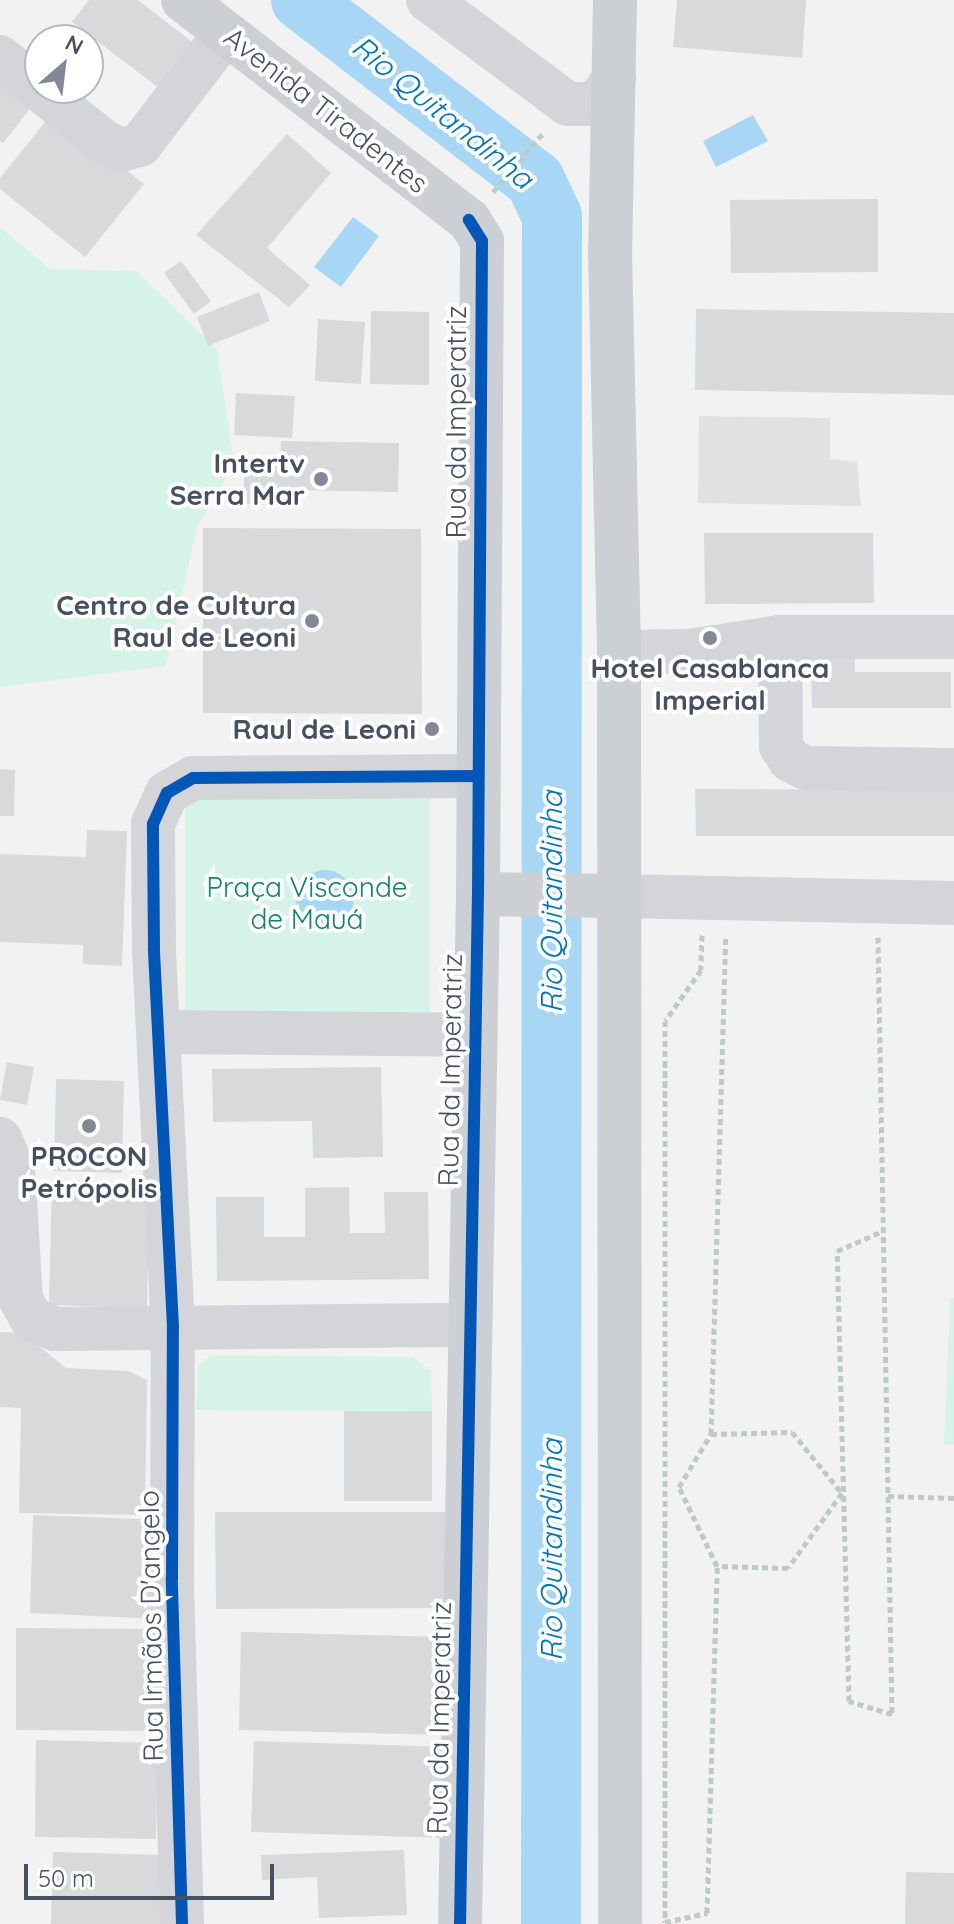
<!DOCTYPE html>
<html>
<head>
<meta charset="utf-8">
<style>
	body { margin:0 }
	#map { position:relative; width:954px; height:1924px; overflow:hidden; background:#f3f2f2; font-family:Quicksand,sans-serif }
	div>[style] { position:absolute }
	.education>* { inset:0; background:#e1e1e2 }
	.green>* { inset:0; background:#d5f3e6 }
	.water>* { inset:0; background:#a7d7f4 }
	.round { border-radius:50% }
	.river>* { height:60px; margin:-30px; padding:0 30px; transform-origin:30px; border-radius:30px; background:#a7d7f4 }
	.building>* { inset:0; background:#d8d9db }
	.path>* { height:5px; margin-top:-2.5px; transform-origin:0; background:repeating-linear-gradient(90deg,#bdcac8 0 6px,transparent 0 10px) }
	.minor>* { height:44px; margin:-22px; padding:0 22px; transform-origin:22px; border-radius:22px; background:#d3d5d8 }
	.major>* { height:44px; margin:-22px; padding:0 22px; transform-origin:22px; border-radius:22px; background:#cccfd4 }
	.cycleway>* { height:12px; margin:-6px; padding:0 6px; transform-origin:6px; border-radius:6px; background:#0057b8 }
	.dots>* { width:22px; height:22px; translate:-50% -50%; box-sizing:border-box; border:4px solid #fff; border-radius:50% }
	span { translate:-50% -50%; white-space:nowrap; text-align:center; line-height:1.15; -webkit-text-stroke:8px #fff; paint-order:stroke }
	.street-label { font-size:28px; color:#475061 }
	.poi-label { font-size:28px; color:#475061; font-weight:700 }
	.right { translate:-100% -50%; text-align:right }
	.park-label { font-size:28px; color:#0e865e }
	.water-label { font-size:30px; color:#0074bb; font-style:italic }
	.north { position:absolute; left:24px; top:24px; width:80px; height:80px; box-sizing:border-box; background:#fff; border:2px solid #b5b9c0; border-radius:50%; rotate:28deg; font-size:22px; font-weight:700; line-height:32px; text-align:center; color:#475061 }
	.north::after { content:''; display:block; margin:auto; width:28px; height:36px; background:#838994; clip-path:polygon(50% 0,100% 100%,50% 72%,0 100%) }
	.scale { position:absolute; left:24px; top:1864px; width:250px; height:36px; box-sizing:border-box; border:4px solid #475061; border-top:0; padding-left:10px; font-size:24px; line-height:28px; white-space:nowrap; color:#475061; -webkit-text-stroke:6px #fff; paint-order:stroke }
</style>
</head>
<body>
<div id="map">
	<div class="education">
		<div style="clip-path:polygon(699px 416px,830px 418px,830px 459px,857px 462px,861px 506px,698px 503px)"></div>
	</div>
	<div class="green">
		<div style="clip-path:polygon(0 227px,50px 269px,136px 271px,217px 349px,234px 463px,197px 527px,166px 666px,0 687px)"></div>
		<div style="clip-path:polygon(185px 794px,430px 796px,430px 1012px,185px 1010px)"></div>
		<div style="clip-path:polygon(950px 1298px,954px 1298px,954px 1445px,944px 1444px)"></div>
		<div style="clip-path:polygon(211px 1355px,413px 1357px,431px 1371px,432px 1411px,196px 1410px,198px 1366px)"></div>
	</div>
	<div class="water">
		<div style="clip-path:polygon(753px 115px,768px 141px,716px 167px,703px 141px)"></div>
		<div style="clip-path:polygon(353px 217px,379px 236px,341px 287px,314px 267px)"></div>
		<div class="round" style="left:296px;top:870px;width:58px;height:58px"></div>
	</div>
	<div class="river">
		<div style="left:301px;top:0;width:295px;rotate:37.6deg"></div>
		<div style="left:535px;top:180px;width:40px;rotate:65deg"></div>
		<div style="left:552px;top:216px;width:1708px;rotate:90.03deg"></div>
	</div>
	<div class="building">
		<div style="clip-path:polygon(89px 0,138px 0,201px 49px,167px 94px,72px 22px)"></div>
		<div style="clip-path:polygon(677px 0,806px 0,802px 58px,673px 47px)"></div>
		<div style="clip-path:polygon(0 65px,40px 96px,3px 143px,0 141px)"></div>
		<div style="clip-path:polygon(53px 112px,144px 184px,85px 257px,0 189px,0 178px)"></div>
		<div style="clip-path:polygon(287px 134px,331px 173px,267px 248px,310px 285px,289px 307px,196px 235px)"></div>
		<div style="clip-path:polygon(878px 199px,878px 272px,731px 273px,730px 200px)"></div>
		<div style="clip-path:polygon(181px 261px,211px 301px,194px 314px,164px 273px)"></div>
		<div style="clip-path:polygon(259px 292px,270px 321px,208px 346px,197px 317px)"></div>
		<div style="clip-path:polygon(696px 309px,954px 313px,954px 395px,695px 390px)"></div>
		<div style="clip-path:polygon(371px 311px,429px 312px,429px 385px,370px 384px)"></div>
		<div style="clip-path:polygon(318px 319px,365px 322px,361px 384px,315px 381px)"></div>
		<div style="clip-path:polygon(236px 393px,295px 396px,292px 438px,234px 435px)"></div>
		<div style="clip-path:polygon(281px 441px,399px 443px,398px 492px,286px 490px,286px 505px,244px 504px,244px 468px,275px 469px,275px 458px,280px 458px)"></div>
		<div style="clip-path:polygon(203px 528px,421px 529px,422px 714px,203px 713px)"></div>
		<div style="clip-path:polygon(704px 533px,873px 533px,874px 603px,705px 604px)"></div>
		<div style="clip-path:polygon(789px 638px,855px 638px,855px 672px,951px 672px,951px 708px,812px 708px,811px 668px,789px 669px)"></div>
		<div style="clip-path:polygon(0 769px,15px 770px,14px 816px,0 816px)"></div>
		<div style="clip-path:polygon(695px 789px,954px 790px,954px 836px,696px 836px)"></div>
		<div style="clip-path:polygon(87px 830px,127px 831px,122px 966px,83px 964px,83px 945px,0 942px,0 854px,86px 857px)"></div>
		<div style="clip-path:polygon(7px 1062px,34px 1067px,27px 1105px,0 1100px)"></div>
		<div style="clip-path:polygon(381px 1067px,383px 1157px,313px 1158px,312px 1121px,213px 1122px,212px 1069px)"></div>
		<div style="clip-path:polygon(56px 1079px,124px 1081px,122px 1173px,54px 1171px)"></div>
		<div style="clip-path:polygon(52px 1180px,150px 1183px,147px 1308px,49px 1305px)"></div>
		<div style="clip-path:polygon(349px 1187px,350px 1233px,385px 1233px,384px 1192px,428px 1192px,429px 1279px,217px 1281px,216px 1197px,264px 1197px,264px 1237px,305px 1237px,305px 1188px)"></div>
		<div style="clip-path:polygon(0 1332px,23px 1333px,66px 1368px,128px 1371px,147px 1380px,145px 1515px,19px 1513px,21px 1408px,0 1407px)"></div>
		<div style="clip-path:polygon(344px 1411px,432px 1411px,432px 1501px,344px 1501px)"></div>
		<div style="clip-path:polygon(215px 1512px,453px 1512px,454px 1608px,216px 1609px)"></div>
		<div style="clip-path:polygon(33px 1515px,163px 1520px,159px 1619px,30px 1613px)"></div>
		<div style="clip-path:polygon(16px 1628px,163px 1629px,162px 1731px,16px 1730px)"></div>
		<div style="clip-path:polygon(241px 1632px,447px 1637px,445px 1735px,239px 1730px)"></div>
		<div style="clip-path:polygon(36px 1740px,157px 1743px,156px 1839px,35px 1837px)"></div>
		<div style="clip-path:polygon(254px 1741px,449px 1747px,447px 1838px,251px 1832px)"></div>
		<div style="clip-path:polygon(404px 1850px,407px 1915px,319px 1918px,317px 1877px,262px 1880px,261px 1855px)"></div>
		<div style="clip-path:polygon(53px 1852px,168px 1855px,166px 1924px,51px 1924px)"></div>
		<div style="clip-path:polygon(906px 1872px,954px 1873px,954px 1924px,905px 1924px)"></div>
	</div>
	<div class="path">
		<div style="left:493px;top:192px;width:77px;rotate:-49.7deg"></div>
		<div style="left:702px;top:935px;width:35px;rotate:92deg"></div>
		<div style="left:701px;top:970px;width:62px;rotate:125.2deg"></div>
		<div style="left:665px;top:1021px;width:901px;rotate:90deg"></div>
		<div style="left:665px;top:1922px;width:43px;rotate:-12.1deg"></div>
		<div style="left:707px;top:1913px;width:347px;rotate:-88.3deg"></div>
		<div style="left:717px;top:1566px;width:88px;rotate:-115.7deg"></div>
		<div style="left:679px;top:1487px;width:62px;rotate:-58.9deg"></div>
		<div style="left:711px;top:1434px;width:498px;rotate:-88.3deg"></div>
		<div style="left:878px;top:937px;width:777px;rotate:88.97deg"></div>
		<div style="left:892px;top:1714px;width:45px;rotate:-163.2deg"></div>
		<div style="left:849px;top:1701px;width:450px;rotate:-91.5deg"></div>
		<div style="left:837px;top:1251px;width:50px;rotate:-23.5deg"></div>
		<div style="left:711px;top:1434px;width:81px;rotate:-1.4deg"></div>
		<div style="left:792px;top:1432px;width:79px;rotate:50.7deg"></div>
		<div style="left:842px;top:1493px;width:92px;rotate:125.8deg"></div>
		<div style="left:788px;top:1568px;width:71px;rotate:-178.4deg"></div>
		<div style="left:888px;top:1496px;width:66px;rotate:1.7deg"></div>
	</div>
	<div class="minor">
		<div style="left:428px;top:0;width:174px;rotate:36.6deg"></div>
		<div style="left:568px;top:104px;width:20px"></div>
		<div style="left:588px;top:104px;width:14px;rotate:-25deg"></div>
		<div style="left:601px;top:98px;width:24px;rotate:-57deg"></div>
		<div style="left:0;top:57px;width:133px;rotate:39.2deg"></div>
		<div style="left:103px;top:141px;width:20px;rotate:27deg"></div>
		<div style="left:121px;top:150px;width:20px;rotate:-15deg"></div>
		<div style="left:140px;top:145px;width:141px;rotate:-52.5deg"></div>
		<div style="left:780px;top:637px;width:109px;rotate:89.5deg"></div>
		<div style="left:781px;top:746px;width:17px;rotate:57deg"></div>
		<div style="left:790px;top:760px;width:18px;rotate:27deg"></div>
		<div style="left:806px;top:768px;width:148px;rotate:0.8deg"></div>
		<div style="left:619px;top:652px;width:70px;rotate:-0.8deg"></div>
		<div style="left:689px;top:651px;width:92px;rotate:-8.7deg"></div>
		<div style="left:780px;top:637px;width:174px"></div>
		<div style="left:619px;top:896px;width:335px;rotate:1.2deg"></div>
		<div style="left:160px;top:1032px;width:315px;rotate:0.5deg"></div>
		<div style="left:0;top:1139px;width:32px;rotate:66deg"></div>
		<div style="left:13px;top:1168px;width:132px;rotate:86.5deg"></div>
		<div style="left:21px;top:1300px;width:21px;rotate:61deg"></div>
		<div style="left:31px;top:1318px;width:26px;rotate:25deg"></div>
		<div style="left:55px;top:1329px;width:415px;rotate:-0.6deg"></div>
		<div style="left:182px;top:1924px;width:346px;rotate:-91.7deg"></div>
		<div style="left:172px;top:1578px;width:251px;rotate:-89.8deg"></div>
		<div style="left:173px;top:1327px;width:379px;rotate:-92.9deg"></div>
		<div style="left:154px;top:948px;width:124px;rotate:-90.5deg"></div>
		<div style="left:153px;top:824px;width:34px;rotate:-66deg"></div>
		<div style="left:167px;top:793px;width:30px;rotate:-30deg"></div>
		<div style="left:193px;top:778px;width:284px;rotate:-0.4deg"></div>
	</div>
	<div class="major">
		<div style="left:183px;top:0;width:361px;rotate:37.6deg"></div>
		<div style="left:469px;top:220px;width:25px;rotate:58deg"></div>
		<div style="left:482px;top:241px;width:653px;rotate:90.35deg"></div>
		<div style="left:478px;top:894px;width:1030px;rotate:91deg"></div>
		<div style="left:615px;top:0;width:251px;rotate:91.1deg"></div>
		<div style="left:610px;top:251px;width:401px;rotate:88.7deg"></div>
		<div style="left:619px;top:652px;width:1272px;rotate:89.95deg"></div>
		<div style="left:478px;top:894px;width:141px;rotate:0.8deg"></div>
	</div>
	<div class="cycleway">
		<div style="left:182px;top:1924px;width:346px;rotate:-91.7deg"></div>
		<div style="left:172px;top:1578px;width:251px;rotate:-89.8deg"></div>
		<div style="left:173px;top:1327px;width:379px;rotate:-92.9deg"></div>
		<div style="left:154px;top:948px;width:124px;rotate:-90.5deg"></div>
		<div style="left:153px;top:824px;width:34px;rotate:-66deg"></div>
		<div style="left:167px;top:793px;width:30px;rotate:-30deg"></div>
		<div style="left:193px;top:778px;width:284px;rotate:-0.4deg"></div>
		<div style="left:460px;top:1924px;width:1030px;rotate:-89deg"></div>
		<div style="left:478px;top:894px;width:653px;rotate:-89.65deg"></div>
		<div style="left:482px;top:241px;width:25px;rotate:-122deg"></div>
	</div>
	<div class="dots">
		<div style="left:321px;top:479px;background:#838994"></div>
		<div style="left:312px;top:621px;background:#838994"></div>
		<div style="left:710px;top:638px;background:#838994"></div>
		<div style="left:432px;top:729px;background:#838994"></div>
		<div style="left:89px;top:1126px;background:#838994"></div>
	</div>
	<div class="street-label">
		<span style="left:326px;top:110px;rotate:38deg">Avenida Tiradentes</span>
		<span style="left:456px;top:422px;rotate:-90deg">Rua da Imperatriz</span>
		<span style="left:450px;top:1070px;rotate:-89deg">Rua da Imperatriz</span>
		<span style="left:151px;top:1626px;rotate:-91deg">Rua Irmãos D'angelo</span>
		<span style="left:439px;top:1718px;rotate:-89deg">Rua da Imperatriz</span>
	</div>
	<div class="poi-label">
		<span class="right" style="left:305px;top:479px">Intertv<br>Serra Mar</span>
		<span class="right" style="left:296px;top:621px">Centro de Cultura<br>Raul de Leoni</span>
		<span style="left:710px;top:684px">Hotel Casablanca<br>Imperial</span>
		<span class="right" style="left:416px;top:729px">Raul de Leoni</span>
		<span style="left:89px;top:1172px">PROCON<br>Petrópolis</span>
	</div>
	<div class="park-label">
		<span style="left:307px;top:903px">Praça Visconde<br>de Mauá</span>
	</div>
	<div class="water-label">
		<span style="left:443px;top:112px;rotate:39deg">Rio Quitandinha</span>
		<span style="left:551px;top:902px;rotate:-90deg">Rio Quitandinha</span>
		<span style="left:551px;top:1550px;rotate:-90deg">Rio Quitandinha</span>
	</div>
	<div class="north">N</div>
	<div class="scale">50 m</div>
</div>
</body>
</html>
